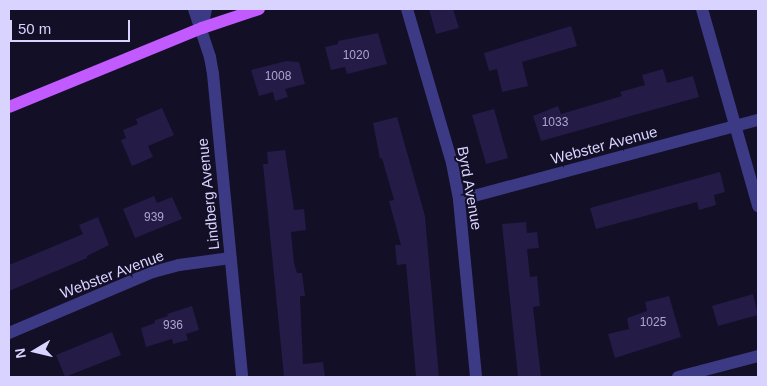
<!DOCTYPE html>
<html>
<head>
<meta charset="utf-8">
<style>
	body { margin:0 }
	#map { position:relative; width:767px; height:386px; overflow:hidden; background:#130f26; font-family:Arial,sans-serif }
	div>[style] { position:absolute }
	.building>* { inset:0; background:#241b47 }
	.minor>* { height:12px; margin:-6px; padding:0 6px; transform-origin:6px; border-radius:6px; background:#3d3a85 }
	.tertiary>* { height:12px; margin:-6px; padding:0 6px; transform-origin:6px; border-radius:6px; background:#3d3a85 }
	.primary>* { height:12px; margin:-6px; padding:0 6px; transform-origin:6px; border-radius:6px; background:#c25bff }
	span { translate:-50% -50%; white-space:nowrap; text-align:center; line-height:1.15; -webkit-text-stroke:4px #130f26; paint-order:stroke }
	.number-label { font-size:12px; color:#aca6d1 }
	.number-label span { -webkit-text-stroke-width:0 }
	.street-label { font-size:15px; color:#d9d4ff }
	.frame { position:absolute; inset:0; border:10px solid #d9d4ff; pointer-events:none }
	.north { position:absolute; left:10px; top:326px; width:50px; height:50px; -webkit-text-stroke:4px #130f26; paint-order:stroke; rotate:261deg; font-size:14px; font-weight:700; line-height:20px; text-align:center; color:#d9d4ff }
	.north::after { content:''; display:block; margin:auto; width:18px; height:22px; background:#d9d4ff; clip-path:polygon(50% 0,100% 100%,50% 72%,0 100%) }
	.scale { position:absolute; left:10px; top:20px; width:120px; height:22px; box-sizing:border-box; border:2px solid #d9d4ff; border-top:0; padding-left:6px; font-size:15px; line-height:18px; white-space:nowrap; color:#d9d4ff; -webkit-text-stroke:4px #130f26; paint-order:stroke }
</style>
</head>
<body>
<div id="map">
	<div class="building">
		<div style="clip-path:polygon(429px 9px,453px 9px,459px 28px,436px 34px)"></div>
		<div style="clip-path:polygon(571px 26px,577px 46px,522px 62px,528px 86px,502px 92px,497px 69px,489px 71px,484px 53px)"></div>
		<div style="clip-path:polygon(378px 33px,387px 64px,347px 74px,345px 67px,331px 70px,325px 47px,338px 44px,338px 41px)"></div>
		<div style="clip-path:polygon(286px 61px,299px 62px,305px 84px,285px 89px,288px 97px,275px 101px,273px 92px,259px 96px,251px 70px)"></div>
		<div style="clip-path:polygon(663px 69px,667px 83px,693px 76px,699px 97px,541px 141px,533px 116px,558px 106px,561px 114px,622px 96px,620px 92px,645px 85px,642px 75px)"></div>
		<div style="clip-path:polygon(162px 108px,174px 135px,148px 146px,153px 157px,132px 166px,121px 140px,126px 138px,123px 130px,138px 124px,136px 119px)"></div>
		<div style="clip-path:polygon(494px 109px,508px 158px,486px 164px,472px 115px)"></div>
		<div style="clip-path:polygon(397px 117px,425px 216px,439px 377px,416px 377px,406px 264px,397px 265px,395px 245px,401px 245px,389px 201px,394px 200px,382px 158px,380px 159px,373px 123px)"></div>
		<div style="clip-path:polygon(285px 150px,294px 210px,304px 209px,306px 230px,291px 232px,294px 263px,297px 273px,302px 273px,305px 296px,300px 296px,303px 364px,323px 362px,325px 377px,284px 377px,263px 164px,268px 164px,267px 152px)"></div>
		<div style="clip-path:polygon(720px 172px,725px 192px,714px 195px,716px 205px,699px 210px,697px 202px,596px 229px,590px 208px)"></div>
		<div style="clip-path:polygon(154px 196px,157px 203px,172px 197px,182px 219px,135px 238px,123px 209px)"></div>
		<div style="clip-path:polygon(98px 217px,109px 245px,87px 256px,87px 258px,9px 291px,9px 265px,83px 234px,79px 225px)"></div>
		<div style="clip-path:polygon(526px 222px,527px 233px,537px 232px,539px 248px,527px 249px,530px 277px,537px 276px,540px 306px,533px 307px,541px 377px,518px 377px,502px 224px)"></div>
		<div style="clip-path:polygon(753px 294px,758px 315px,718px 326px,712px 306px)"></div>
		<div style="clip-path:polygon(669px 296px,681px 337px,615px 358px,608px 334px,629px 329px,627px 318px,647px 311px,645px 302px)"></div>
		<div style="clip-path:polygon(192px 306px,199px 330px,186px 334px,188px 340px,173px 344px,172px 339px,146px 347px,141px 328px,155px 323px,155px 320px,168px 316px,167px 314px)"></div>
		<div style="clip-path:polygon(112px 332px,121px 355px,65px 377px,56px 355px)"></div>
	</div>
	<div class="minor">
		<div style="left:194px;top:9px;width:51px;rotate:71.6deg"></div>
		<div style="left:210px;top:57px;width:17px;rotate:80deg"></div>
		<div style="left:213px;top:74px;width:304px;rotate:84.5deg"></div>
		<div style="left:407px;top:9px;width:160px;rotate:73.7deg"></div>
		<div style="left:452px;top:163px;width:38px;rotate:79deg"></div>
		<div style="left:459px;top:200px;width:178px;rotate:84.5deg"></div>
		<div style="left:702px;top:9px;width:205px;rotate:74.1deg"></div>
		<div style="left:459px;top:200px;width:310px;rotate:-15deg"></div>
		<div style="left:9px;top:333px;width:156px;rotate:-23deg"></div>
		<div style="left:153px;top:272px;width:27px;rotate:-15deg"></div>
		<div style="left:179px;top:265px;width:52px;rotate:-7.7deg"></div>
		<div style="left:678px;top:377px;width:83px;rotate:-14.7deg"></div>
	</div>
	<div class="tertiary">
		<div style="left:202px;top:28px;width:19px;rotate:-78deg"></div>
	</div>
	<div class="primary">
		<div style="left:9px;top:107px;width:209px;rotate:-22.3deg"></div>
		<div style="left:202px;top:28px;width:60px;rotate:-18.4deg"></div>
	</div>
	<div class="number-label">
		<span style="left:356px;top:56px">1020</span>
		<span style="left:278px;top:77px">1008</span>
		<span style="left:555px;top:123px">1033</span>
		<span style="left:154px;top:218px">939</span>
		<span style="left:653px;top:323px">1025</span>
		<span style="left:173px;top:326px">936</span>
	</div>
	<div class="street-label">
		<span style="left:604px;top:145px;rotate:-15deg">Webster Avenue</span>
		<span style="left:470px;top:188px;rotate:80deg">Byrd Avenue</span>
		<span style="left:208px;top:194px;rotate:-96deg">Lindberg Avenue</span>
		<span style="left:112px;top:274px;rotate:-21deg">Webster Avenue</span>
	</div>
	<div class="frame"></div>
	<div class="north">N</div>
	<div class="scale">50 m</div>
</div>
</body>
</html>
